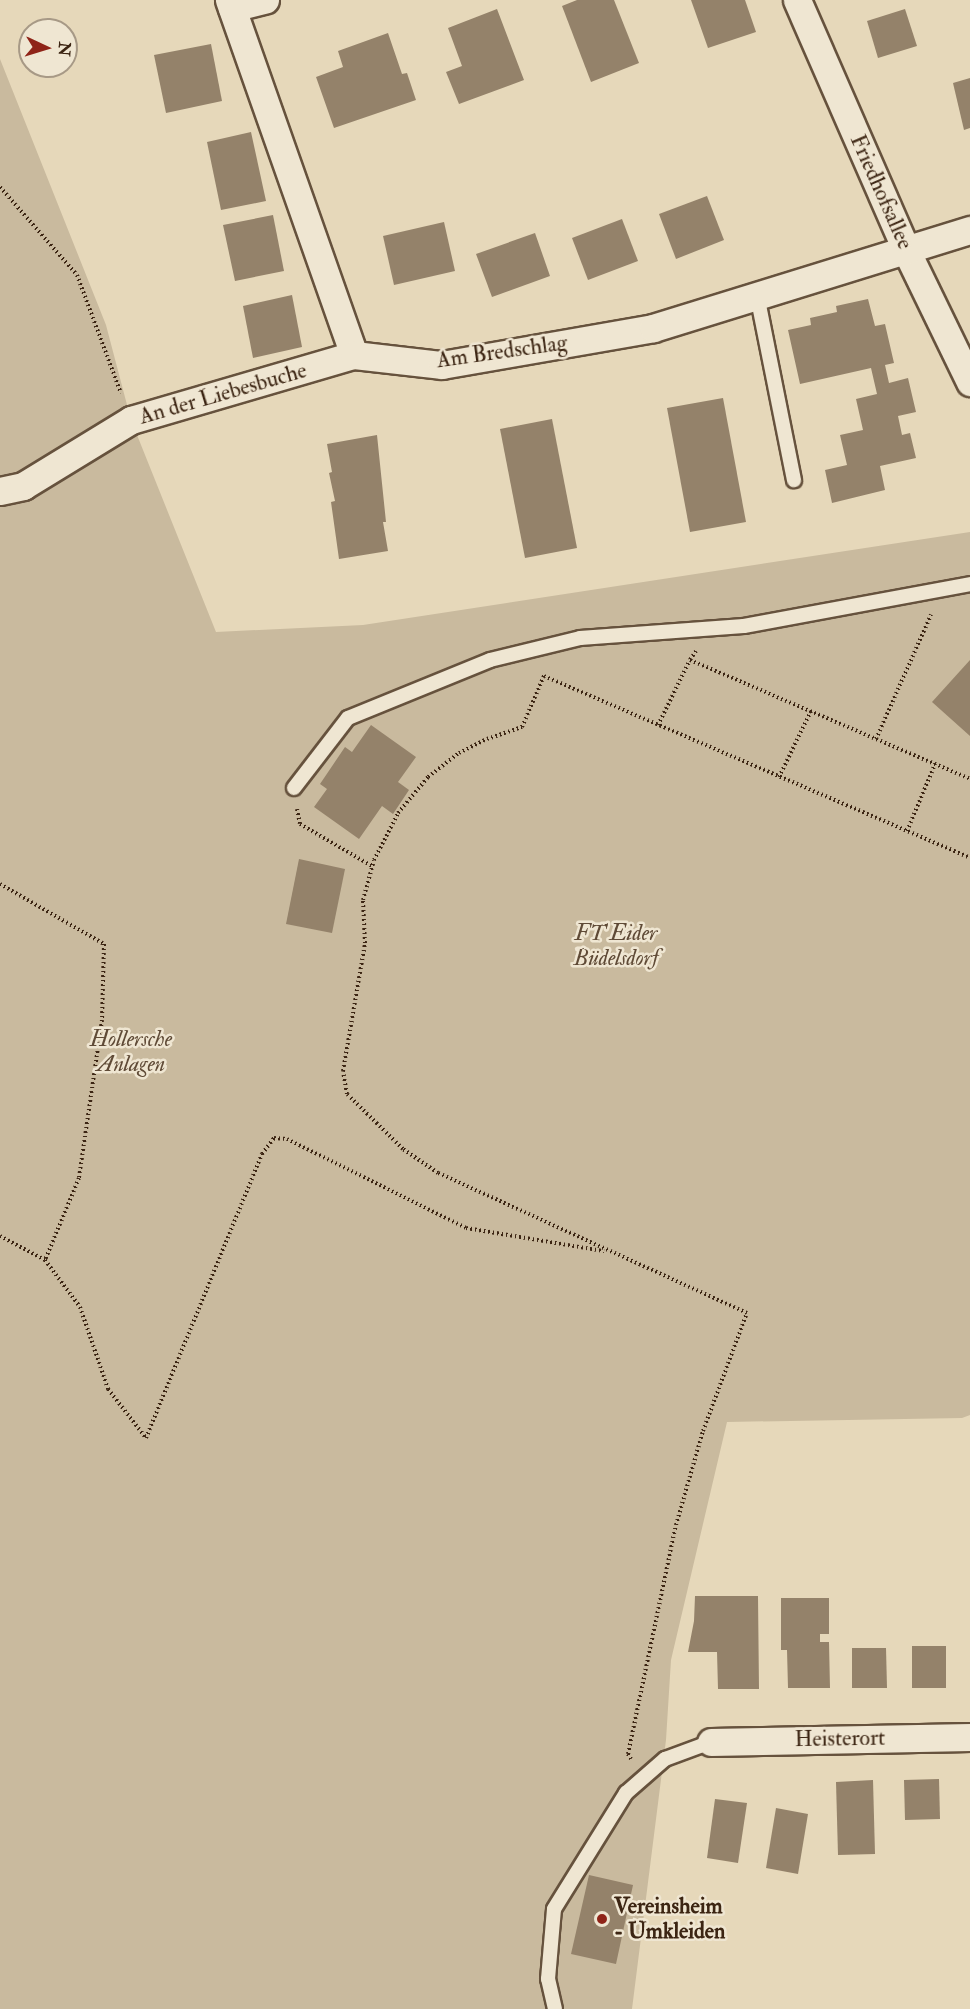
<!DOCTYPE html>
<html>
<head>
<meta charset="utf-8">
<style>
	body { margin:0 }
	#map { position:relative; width:970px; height:2009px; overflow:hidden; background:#e6d8ba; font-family:"IM FELL Double Pica",serif }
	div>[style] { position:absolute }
	.green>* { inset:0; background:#c9ba9e }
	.building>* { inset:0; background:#94826a }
	.path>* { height:4px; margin-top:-2px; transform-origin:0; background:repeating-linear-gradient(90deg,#3c2513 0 1.5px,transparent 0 4.5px) }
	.roads { filter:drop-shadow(2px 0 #66523d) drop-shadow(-2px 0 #66523d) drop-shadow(0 2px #66523d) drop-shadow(0 -2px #66523d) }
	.lane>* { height:14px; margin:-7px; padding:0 7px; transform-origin:7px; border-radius:7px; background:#efe6d2 }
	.street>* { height:27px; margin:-13.5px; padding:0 13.5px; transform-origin:13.5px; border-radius:13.5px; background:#efe6d2 }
	.dots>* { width:16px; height:16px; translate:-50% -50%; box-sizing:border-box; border:3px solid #efe6d2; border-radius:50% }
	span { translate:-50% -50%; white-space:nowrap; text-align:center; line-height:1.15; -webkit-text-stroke:5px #efe6d2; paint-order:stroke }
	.street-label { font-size:22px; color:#3c2513 }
	.park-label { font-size:22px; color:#5f4a36; font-style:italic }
	.poi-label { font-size:22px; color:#3c2513; font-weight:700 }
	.left { translate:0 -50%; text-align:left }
	.north { position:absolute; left:18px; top:18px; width:60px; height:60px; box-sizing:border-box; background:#efe6d2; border:2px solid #a79986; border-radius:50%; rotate:94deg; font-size:16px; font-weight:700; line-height:24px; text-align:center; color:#3c2513 }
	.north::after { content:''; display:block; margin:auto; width:21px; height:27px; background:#8f2418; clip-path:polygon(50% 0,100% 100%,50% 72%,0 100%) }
</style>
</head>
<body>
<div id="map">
	<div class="green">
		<div style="clip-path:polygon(0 59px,106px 325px,131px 420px,216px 632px,363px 625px,970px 532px,970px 1415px,962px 1418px,727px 1422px,671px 1660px,666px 1740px,632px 2009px,0 2009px)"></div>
	</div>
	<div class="building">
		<div style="clip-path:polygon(577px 0,614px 0,639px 63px,591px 82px,562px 6px)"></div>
		<div style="clip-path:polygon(691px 0,745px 0,756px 32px,708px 48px)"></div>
		<div style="clip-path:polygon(497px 9px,524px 80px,459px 104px,446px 72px,462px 66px,448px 28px)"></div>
		<div style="clip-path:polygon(905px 9px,917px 46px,878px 58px,867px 21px)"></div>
		<div style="clip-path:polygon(388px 33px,402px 74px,407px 73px,416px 100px,334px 128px,316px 77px,343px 67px,338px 51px)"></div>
		<div style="clip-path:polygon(211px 44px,222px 101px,166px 113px,154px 55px)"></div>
		<div style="clip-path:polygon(970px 78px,970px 128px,964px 130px,953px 83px)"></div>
		<div style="clip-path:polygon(251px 132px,266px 201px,221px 210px,207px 142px)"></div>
		<div style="clip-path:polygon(707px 196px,724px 240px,676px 259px,659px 214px)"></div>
		<div style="clip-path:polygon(273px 215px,284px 271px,235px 281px,223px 225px)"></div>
		<div style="clip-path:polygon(622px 219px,638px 261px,588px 280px,572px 238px)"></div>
		<div style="clip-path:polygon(444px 222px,455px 271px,394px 285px,383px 236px)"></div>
		<div style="clip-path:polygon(535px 233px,550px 276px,492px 297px,476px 254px)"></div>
		<div style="clip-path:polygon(292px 295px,302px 347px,253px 358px,243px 306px)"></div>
		<div style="clip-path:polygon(868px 299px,875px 326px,885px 324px,894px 363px,885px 365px,889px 383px,908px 378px,916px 412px,898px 416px,902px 435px,910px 433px,916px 458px,880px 466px,885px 490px,832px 503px,825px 470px,847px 465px,840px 435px,863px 430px,856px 399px,877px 394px,871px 368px,800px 384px,788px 330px,811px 325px,810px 318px,837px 312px,836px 306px)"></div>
		<div style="clip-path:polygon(723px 398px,746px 522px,690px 532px,667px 408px)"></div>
		<div style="clip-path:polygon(552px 419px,577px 548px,525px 558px,500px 429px)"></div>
		<div style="clip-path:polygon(377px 435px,386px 522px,383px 522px,388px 551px,339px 559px,331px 502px,335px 501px,329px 473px,332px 472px,327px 444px)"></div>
		<div style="clip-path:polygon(970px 660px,970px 736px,932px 702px)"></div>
		<div style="clip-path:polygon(371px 725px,416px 757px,398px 782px,409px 790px,393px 814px,382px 806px,359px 839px,314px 807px,327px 789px,320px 784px,345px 747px,352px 752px)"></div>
		<div style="clip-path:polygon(299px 859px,345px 869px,332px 933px,286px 924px)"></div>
		<div style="clip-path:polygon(695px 1596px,758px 1596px,759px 1689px,718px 1689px,717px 1652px,688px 1652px,694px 1621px)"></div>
		<div style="clip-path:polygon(781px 1598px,829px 1598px,829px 1634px,820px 1634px,820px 1642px,829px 1642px,830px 1688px,788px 1688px,787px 1650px,781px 1650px)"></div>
		<div style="clip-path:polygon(912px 1646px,946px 1646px,946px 1688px,912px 1688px)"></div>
		<div style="clip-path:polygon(852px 1648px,886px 1648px,887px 1688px,852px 1688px)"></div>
		<div style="clip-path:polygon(939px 1779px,940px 1819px,905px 1820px,904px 1780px)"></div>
		<div style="clip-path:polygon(873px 1780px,875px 1854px,838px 1855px,836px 1782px)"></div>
		<div style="clip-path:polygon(715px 1799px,747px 1803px,738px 1863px,707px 1858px)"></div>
		<div style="clip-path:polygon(776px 1808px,808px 1814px,798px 1874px,766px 1868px)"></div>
		<div style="clip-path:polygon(589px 1875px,633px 1885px,616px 1964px,571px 1954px)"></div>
	</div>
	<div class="path">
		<div style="left:0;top:187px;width:117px;rotate:48.8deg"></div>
		<div style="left:77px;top:275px;width:126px;rotate:69.6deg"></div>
		<div style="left:696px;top:651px;width:11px;rotate:124deg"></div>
		<div style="left:690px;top:660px;width:304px;rotate:23deg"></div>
		<div style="left:658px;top:725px;width:72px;rotate:-63.8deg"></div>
		<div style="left:876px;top:739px;width:136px;rotate:-66.1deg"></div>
		<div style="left:779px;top:777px;width:73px;rotate:-64.1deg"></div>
		<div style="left:297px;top:809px;width:15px;rotate:79deg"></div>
		<div style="left:300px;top:824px;width:83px;rotate:30.3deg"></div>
		<div style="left:907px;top:831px;width:73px;rotate:-67.3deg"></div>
		<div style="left:0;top:884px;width:120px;rotate:30deg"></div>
		<div style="left:104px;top:944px;width:76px;rotate:91.5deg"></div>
		<div style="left:102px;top:1020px;width:160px;rotate:98.3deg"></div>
		<div style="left:79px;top:1178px;width:89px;rotate:112.5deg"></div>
		<div style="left:45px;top:1260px;width:51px;rotate:-151.9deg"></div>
		<div style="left:45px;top:1260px;width:59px;rotate:53.3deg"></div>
		<div style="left:80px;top:1307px;width:87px;rotate:71.1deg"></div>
		<div style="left:108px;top:1389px;width:62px;rotate:52.2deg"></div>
		<div style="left:146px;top:1438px;width:307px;rotate:-67.8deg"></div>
		<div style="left:262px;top:1154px;width:20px;rotate:-53deg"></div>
		<div style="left:274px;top:1138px;width:13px;rotate:4deg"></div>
		<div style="left:287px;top:1139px;width:200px;rotate:26.4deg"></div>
		<div style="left:466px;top:1228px;width:140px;rotate:9.5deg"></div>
		<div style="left:631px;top:1759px;width:6px;rotate:-121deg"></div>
		<div style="left:628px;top:1754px;width:234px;rotate:-78.2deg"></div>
		<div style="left:676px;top:1525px;width:98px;rotate:-74deg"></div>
		<div style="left:703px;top:1431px;width:126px;rotate:-69.6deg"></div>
		<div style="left:747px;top:1313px;width:339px;rotate:-155.6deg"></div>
		<div style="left:438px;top:1173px;width:42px;rotate:-145.6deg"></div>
		<div style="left:403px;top:1149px;width:78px;rotate:-135.5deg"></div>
		<div style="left:347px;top:1094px;width:23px;rotate:-100deg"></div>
		<div style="left:343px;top:1071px;width:130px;rotate:-80.2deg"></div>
		<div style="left:365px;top:943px;width:43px;rotate:-92.7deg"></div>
		<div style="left:363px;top:900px;width:41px;rotate:-74.6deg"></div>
		<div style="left:374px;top:860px;width:53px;rotate:-62.9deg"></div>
		<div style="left:398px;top:813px;width:47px;rotate:-50.2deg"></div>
		<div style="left:428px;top:777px;width:39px;rotate:-38deg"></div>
		<div style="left:459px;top:753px;width:31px;rotate:-27deg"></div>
		<div style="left:487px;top:739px;width:37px;rotate:-19deg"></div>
		<div style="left:522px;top:727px;width:56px;rotate:-66.7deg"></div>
		<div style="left:544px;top:676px;width:463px;rotate:23.1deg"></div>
	</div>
	<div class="roads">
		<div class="lane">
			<div style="left:757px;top:295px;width:189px;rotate:78.7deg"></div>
			<div style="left:294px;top:788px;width:88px;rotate:-52.4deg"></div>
			<div style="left:348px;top:718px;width:153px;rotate:-22.2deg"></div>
			<div style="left:490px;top:660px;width:93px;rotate:-13.7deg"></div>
			<div style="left:580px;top:638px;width:164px;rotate:-4.2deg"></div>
			<div style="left:744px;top:626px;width:230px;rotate:-10.5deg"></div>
			<div style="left:555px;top:2009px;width:31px;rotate:-103deg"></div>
			<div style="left:548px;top:1979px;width:70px;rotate:-85.1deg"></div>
			<div style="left:554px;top:1909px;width:137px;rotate:-58.2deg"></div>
			<div style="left:626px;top:1793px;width:52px;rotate:-41.1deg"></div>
			<div style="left:665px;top:1759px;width:49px;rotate:-20.3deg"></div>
		</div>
		<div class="street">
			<div style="left:229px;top:0;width:376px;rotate:70.6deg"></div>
			<div style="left:797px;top:0;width:273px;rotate:66.4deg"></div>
			<div style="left:906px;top:250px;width:147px;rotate:64.1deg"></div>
			<div style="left:232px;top:8px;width:34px;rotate:-14deg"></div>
			<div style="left:0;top:491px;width:24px;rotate:-12deg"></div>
			<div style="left:23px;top:486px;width:127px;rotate:-31.4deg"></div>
			<div style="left:131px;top:420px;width:232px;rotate:-16.3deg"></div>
			<div style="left:354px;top:355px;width:89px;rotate:6.5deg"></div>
			<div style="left:442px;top:365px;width:214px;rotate:-9.9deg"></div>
			<div style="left:653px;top:328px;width:332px;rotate:-17.2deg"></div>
			<div style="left:711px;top:1742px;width:259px;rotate:-1.1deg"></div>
		</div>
	</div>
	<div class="dots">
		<div style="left:602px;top:1919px;background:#8f2418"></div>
	</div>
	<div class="street-label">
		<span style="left:881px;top:192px;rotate:66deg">Friedhofsallee</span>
		<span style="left:502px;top:352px;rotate:-8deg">Am Bredschlag</span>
		<span style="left:223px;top:394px;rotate:-16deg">An der Liebesbuche</span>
		<span style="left:840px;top:1739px;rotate:-1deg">Heisterort</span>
	</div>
	<div class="park-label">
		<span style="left:616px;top:946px">FT Eider<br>Büdelsdorf</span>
		<span style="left:131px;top:1052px">Hollersche<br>Anlagen</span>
	</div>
	<div class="poi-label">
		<span class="left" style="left:614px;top:1919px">Vereinsheim<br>- Umkleiden</span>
	</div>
	<div class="north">N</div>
</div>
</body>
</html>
